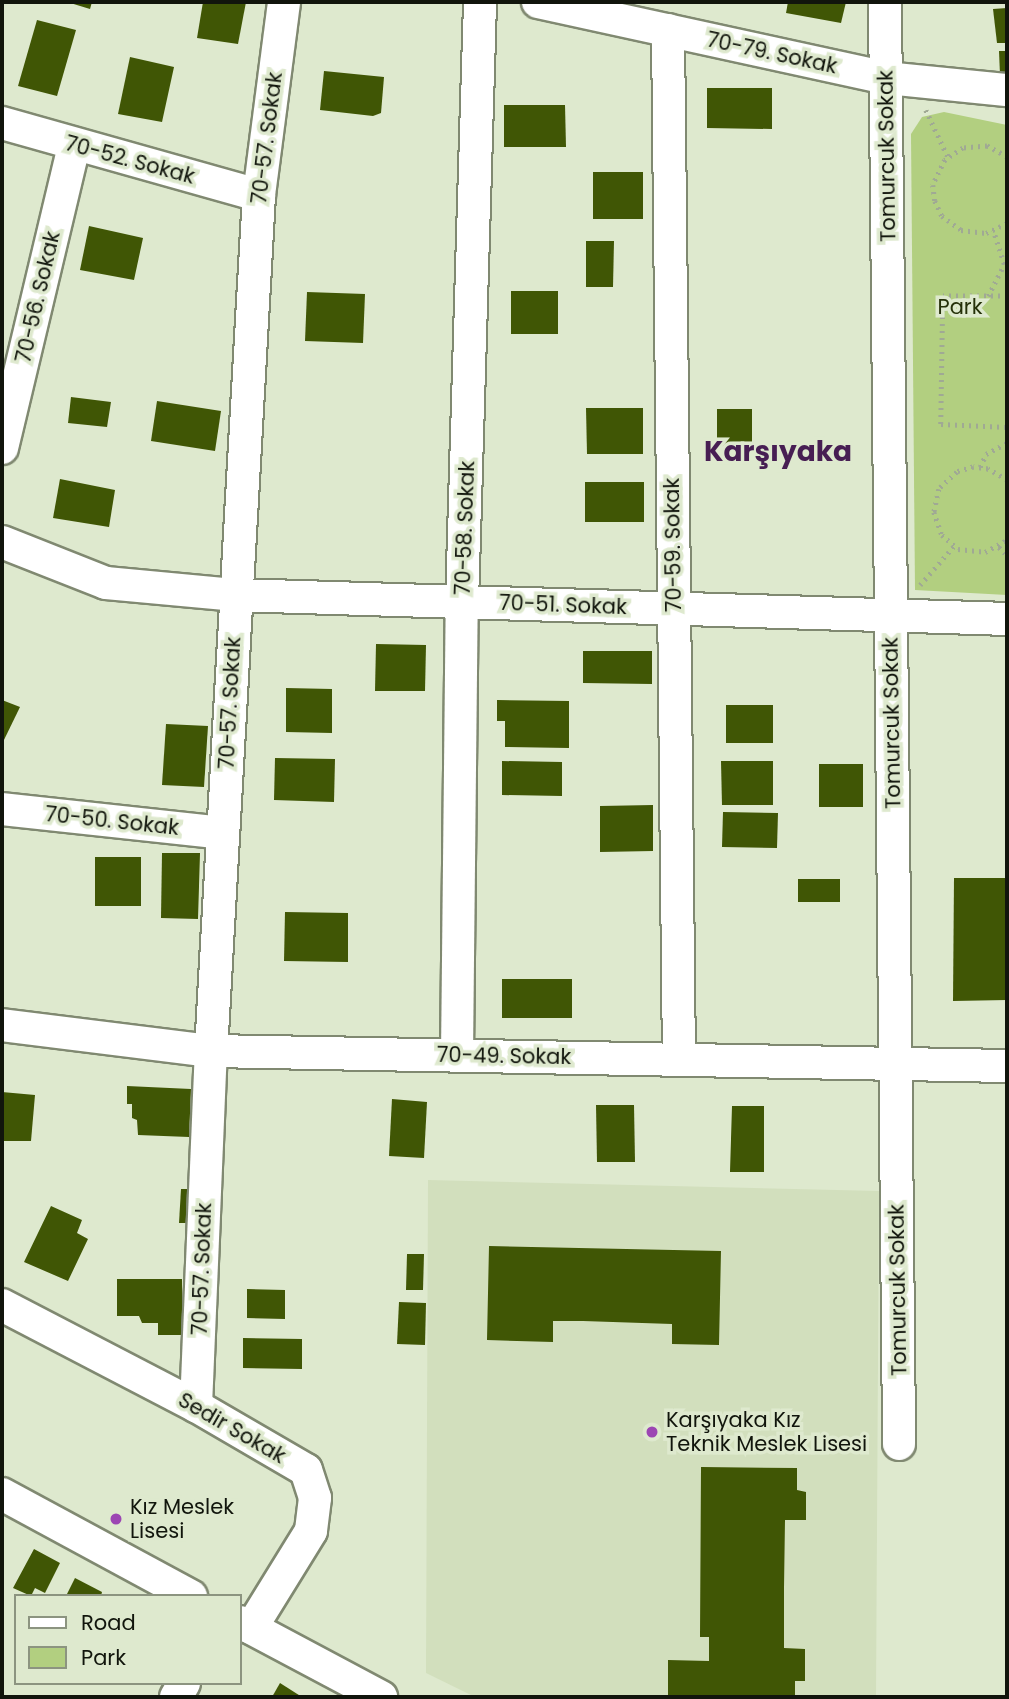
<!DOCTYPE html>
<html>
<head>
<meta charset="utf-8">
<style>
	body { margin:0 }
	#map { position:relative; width:1009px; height:1699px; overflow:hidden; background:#dee9ce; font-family:Poppins,sans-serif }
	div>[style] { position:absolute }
	.built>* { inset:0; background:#d2dfbd }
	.green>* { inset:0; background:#b2cf80 }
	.building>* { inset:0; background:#405605 }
	.path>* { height:4.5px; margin-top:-2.25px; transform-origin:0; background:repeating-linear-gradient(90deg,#a0a994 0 2px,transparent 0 7px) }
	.roads { filter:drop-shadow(2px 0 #808971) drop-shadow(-2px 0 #808971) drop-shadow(0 2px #808971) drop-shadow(0 -2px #808971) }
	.minor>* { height:32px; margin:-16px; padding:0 16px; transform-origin:16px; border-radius:16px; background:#fff }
	.dots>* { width:19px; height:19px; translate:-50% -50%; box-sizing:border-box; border:4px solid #dee9ce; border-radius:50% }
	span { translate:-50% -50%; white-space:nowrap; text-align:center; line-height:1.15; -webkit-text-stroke:7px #dee9ce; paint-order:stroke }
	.street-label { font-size:21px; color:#11150c }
	.park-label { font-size:21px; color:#253109 }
	.poi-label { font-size:21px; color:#11150c }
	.left { translate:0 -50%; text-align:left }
	.district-label { font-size:28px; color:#471e53; font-weight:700 }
	.frame { position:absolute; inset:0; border:4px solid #11150c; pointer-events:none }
	.legend { position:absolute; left:14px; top:1594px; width:228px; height:91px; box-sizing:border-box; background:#dee9ce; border:2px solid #8c9480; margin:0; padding:9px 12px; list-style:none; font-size:21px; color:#11150c }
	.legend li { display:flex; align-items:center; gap:14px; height:35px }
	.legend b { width:35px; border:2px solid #8c9480 }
</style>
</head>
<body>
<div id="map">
	<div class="built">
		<div style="clip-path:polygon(428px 1180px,879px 1191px,876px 1697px,475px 1697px,426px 1673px)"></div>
	</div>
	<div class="green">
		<div style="clip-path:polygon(944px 112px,1007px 125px,1007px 595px,915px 590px,911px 134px,922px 117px)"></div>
	</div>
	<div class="building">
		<div style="clip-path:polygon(67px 2px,92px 2px,90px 9px)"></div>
		<div style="clip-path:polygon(203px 2px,246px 2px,238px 44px,197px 38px)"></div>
		<div style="clip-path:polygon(788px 2px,846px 2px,841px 23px,786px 13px)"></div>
		<div style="clip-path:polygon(1007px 8px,1007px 43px,997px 43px,993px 9px)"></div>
		<div style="clip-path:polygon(37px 20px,76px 30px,57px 96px,18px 86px)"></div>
		<div style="clip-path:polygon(999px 51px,1007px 51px,1007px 75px,1000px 75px)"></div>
		<div style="clip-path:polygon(130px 57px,174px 67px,162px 122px,118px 114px)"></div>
		<div style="clip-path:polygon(324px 71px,384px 77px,381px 113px,373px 116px,320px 110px)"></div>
		<div style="clip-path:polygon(707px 88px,772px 88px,772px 129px,707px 128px)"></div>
		<div style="clip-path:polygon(504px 105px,565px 105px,566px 147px,504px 147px)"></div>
		<div style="clip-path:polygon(593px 172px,643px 172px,643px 219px,593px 219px)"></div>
		<div style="clip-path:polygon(89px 226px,143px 238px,134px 280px,80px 270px)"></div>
		<div style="clip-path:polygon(586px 241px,614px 241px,613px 287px,586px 287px)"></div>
		<div style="clip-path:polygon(511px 291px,558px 291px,558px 334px,511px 334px)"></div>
		<div style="clip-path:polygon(307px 292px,365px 294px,363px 343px,305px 341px)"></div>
		<div style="clip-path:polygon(71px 397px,111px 402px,107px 427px,68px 423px)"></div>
		<div style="clip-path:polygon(157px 401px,221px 411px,215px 451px,151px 441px)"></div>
		<div style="clip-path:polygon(586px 408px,643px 408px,643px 454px,587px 454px)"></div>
		<div style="clip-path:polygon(717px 409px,752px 409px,752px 447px,717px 446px)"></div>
		<div style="clip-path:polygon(60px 479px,115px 490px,109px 527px,53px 518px)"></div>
		<div style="clip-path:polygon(585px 482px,644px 482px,644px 522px,585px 522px)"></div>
		<div style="clip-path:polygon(376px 644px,426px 645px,425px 691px,375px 691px)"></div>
		<div style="clip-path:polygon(583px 651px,652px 651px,652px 684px,583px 683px)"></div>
		<div style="clip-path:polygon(286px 688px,332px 689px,332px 733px,286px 732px)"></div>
		<div style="clip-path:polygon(2px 700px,20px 707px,2px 744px)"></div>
		<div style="clip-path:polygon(497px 700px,569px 701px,569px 748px,505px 747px,505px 721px,497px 721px)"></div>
		<div style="clip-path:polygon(726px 705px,773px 705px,773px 743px,726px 743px)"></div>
		<div style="clip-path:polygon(166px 724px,208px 726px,204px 787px,162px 785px)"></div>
		<div style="clip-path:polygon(275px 758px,335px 759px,334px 802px,274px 800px)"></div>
		<div style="clip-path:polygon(502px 761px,562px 762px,562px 796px,502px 795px)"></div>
		<div style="clip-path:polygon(721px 761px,773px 761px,773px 805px,722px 805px)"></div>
		<div style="clip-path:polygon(819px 764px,863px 764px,863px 807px,819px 807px)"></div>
		<div style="clip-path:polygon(653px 805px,653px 851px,600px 852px,600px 806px)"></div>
		<div style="clip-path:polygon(723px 812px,778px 813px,777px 848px,722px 847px)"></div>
		<div style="clip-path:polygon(162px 853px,200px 853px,198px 919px,161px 918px)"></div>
		<div style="clip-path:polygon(95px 857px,141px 857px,141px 906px,95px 906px)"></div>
		<div style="clip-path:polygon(954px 878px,1007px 878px,1007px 1000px,953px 1001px)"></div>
		<div style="clip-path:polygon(798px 879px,840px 879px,840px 902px,798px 902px)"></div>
		<div style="clip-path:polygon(285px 912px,348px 913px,348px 962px,284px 961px)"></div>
		<div style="clip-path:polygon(502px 979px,572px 979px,572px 1018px,502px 1018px)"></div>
		<div style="clip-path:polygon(127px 1086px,191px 1089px,189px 1137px,138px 1135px,137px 1120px,132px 1118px,132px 1104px,127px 1104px)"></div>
		<div style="clip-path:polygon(2px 1092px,35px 1095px,31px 1141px,2px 1141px)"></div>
		<div style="clip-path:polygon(392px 1099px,427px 1102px,424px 1158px,389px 1156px)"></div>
		<div style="clip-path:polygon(596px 1105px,634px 1105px,635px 1162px,597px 1162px)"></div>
		<div style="clip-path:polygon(732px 1106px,764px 1106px,764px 1172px,730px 1172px)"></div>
		<div style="clip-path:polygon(181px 1189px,197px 1189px,196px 1223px,179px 1223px)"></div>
		<div style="clip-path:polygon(51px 1206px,82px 1220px,77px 1233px,88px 1239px,68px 1281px,24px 1262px)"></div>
		<div style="clip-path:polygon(489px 1246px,721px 1251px,719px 1345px,672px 1344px,672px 1324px,583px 1321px,553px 1321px,553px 1342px,487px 1340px)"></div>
		<div style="clip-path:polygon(407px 1254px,424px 1254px,423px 1290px,406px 1290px)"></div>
		<div style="clip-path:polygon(117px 1279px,182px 1279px,183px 1335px,158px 1335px,158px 1323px,142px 1323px,139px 1316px,117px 1316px)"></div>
		<div style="clip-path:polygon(247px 1289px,285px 1290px,285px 1319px,247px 1318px)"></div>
		<div style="clip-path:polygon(399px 1302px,426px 1303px,425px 1345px,397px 1344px)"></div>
		<div style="clip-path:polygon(243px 1338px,302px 1339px,302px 1369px,243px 1368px)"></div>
		<div style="clip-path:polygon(701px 1467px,797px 1468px,797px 1490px,806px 1492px,806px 1520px,785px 1520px,784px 1588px,784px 1648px,805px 1649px,805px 1681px,795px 1681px,795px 1697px,668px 1697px,668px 1660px,709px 1661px,709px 1637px,700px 1637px)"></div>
		<div style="clip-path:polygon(34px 1549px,60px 1563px,45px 1593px,35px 1588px,31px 1596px,13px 1588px)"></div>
		<div style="clip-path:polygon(75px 1578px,102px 1592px,101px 1596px,66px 1596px)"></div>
		<div style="clip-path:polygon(280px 1683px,302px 1697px,272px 1697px)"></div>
	</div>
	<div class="path">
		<div style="left:926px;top:110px;width:52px;rotate:64.9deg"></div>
		<div style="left:1007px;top:157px;width:23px;rotate:-151deg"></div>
		<div style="left:987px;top:146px;width:24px;rotate:175deg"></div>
		<div style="left:963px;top:148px;width:22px;rotate:146deg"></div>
		<div style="left:945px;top:160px;width:28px;rotate:116deg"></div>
		<div style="left:933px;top:185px;width:16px;rotate:83deg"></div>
		<div style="left:935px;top:201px;width:17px;rotate:65deg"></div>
		<div style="left:942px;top:216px;width:24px;rotate:36deg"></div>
		<div style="left:961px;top:230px;width:25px;rotate:7deg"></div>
		<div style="left:986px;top:233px;width:23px;rotate:-25deg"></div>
		<div style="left:988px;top:296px;width:36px;rotate:-63deg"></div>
		<div style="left:1004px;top:264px;width:35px;rotate:-108deg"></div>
		<div style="left:1007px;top:296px;width:64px;rotate:180deg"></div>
		<div style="left:943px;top:296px;width:128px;rotate:90.9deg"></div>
		<div style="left:941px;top:424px;width:66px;rotate:2.6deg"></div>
		<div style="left:980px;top:467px;width:14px;rotate:-65deg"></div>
		<div style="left:986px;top:454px;width:24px;rotate:-28deg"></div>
		<div style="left:1007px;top:480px;width:22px;rotate:-150deg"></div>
		<div style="left:988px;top:469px;width:15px;rotate:-172deg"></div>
		<div style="left:973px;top:467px;width:17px;rotate:163deg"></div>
		<div style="left:957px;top:472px;width:25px;rotate:137deg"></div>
		<div style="left:939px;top:489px;width:24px;rotate:102deg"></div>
		<div style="left:934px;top:512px;width:24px;rotate:71deg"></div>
		<div style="left:942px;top:535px;width:21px;rotate:41deg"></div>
		<div style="left:958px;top:549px;width:27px;rotate:6deg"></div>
		<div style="left:985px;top:552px;width:25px;rotate:-29deg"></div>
		<div style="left:999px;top:547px;width:11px;rotate:45deg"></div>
		<div style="left:920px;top:585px;width:52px;rotate:-48.9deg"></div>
	</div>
	<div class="roads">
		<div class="minor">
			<div style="left:538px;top:2px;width:356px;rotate:12.3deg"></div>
			<div style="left:886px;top:78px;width:122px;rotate:5.7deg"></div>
			<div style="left:885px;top:2px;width:1442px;rotate:89.44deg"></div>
			<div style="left:668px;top:30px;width:1030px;rotate:89.39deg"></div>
			<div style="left:2px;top:123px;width:267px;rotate:15.7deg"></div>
			<div style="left:2px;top:448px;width:310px;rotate:-76.6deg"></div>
			<div style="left:2px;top:542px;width:112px;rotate:21.5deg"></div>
			<div style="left:106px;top:583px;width:131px;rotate:5.3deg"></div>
			<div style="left:236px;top:595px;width:771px;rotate:1.78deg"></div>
			<div style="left:2px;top:809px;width:222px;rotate:6.2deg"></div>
			<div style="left:2px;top:1025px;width:211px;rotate:7.1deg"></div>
			<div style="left:211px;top:1051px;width:796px;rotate:1.08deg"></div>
			<div style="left:457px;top:1055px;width:453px;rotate:-89.4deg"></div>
			<div style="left:462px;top:602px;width:600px;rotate:-88.28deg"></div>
			<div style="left:2px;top:1305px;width:219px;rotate:27.5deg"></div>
			<div style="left:196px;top:1406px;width:127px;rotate:30.2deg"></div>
			<div style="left:306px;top:1470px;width:29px;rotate:72deg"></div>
			<div style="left:315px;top:1498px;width:33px;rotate:97deg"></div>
			<div style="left:311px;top:1531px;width:114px;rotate:121.7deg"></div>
			<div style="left:196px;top:1406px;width:355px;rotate:-87.6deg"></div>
			<div style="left:211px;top:1051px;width:857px;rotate:-86.79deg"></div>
			<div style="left:259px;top:195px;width:195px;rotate:-82.6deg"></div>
			<div style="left:2px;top:1494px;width:215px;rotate:28.4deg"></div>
			<div style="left:240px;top:1622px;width:160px;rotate:28deg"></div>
			<div style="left:176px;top:1697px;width:16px;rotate:-60deg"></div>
		</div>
	</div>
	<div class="dots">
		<div style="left:652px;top:1432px;background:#9c46b3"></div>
		<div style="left:116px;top:1519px;background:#9c46b3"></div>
	</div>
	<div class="street-label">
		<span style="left:772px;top:53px;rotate:12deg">70-79. Sokak</span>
		<span style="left:267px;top:138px;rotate:-83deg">70-57. Sokak</span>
		<span style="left:887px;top:156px;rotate:-91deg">Tomurcuk Sokak</span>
		<span style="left:130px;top:160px;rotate:15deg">70-52. Sokak</span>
		<span style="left:38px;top:297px;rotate:-77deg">70-56. Sokak</span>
		<span style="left:465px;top:528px;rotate:-88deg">70-58. Sokak</span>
		<span style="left:673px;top:545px;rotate:-91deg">70-59. Sokak</span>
		<span style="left:563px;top:605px;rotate:2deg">70-51. Sokak</span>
		<span style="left:230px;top:703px;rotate:-87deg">70-57. Sokak</span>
		<span style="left:892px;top:723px;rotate:-91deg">Tomurcuk Sokak</span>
		<span style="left:112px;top:821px;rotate:6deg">70-50. Sokak</span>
		<span style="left:504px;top:1056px;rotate:1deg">70-49. Sokak</span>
		<span style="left:202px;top:1269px;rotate:-88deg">70-57. Sokak</span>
		<span style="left:898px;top:1290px;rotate:-91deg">Tomurcuk Sokak</span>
		<span style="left:232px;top:1428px;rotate:30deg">Sedir Sokak</span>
	</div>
	<div class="park-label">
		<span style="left:960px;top:307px">Park</span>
	</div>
	<div class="poi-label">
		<span class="left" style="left:666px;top:1432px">Karşıyaka Kız<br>Teknik Meslek Lisesi</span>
		<span class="left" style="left:130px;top:1519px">Kız Meslek<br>Lisesi</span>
	</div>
	<div class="district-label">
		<span style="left:778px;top:452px">Karşıyaka</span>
	</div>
	<div class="frame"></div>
	<ul class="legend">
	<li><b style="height:9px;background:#fff"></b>Road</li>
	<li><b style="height:19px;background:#b2cf80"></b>Park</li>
	</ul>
</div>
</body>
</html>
